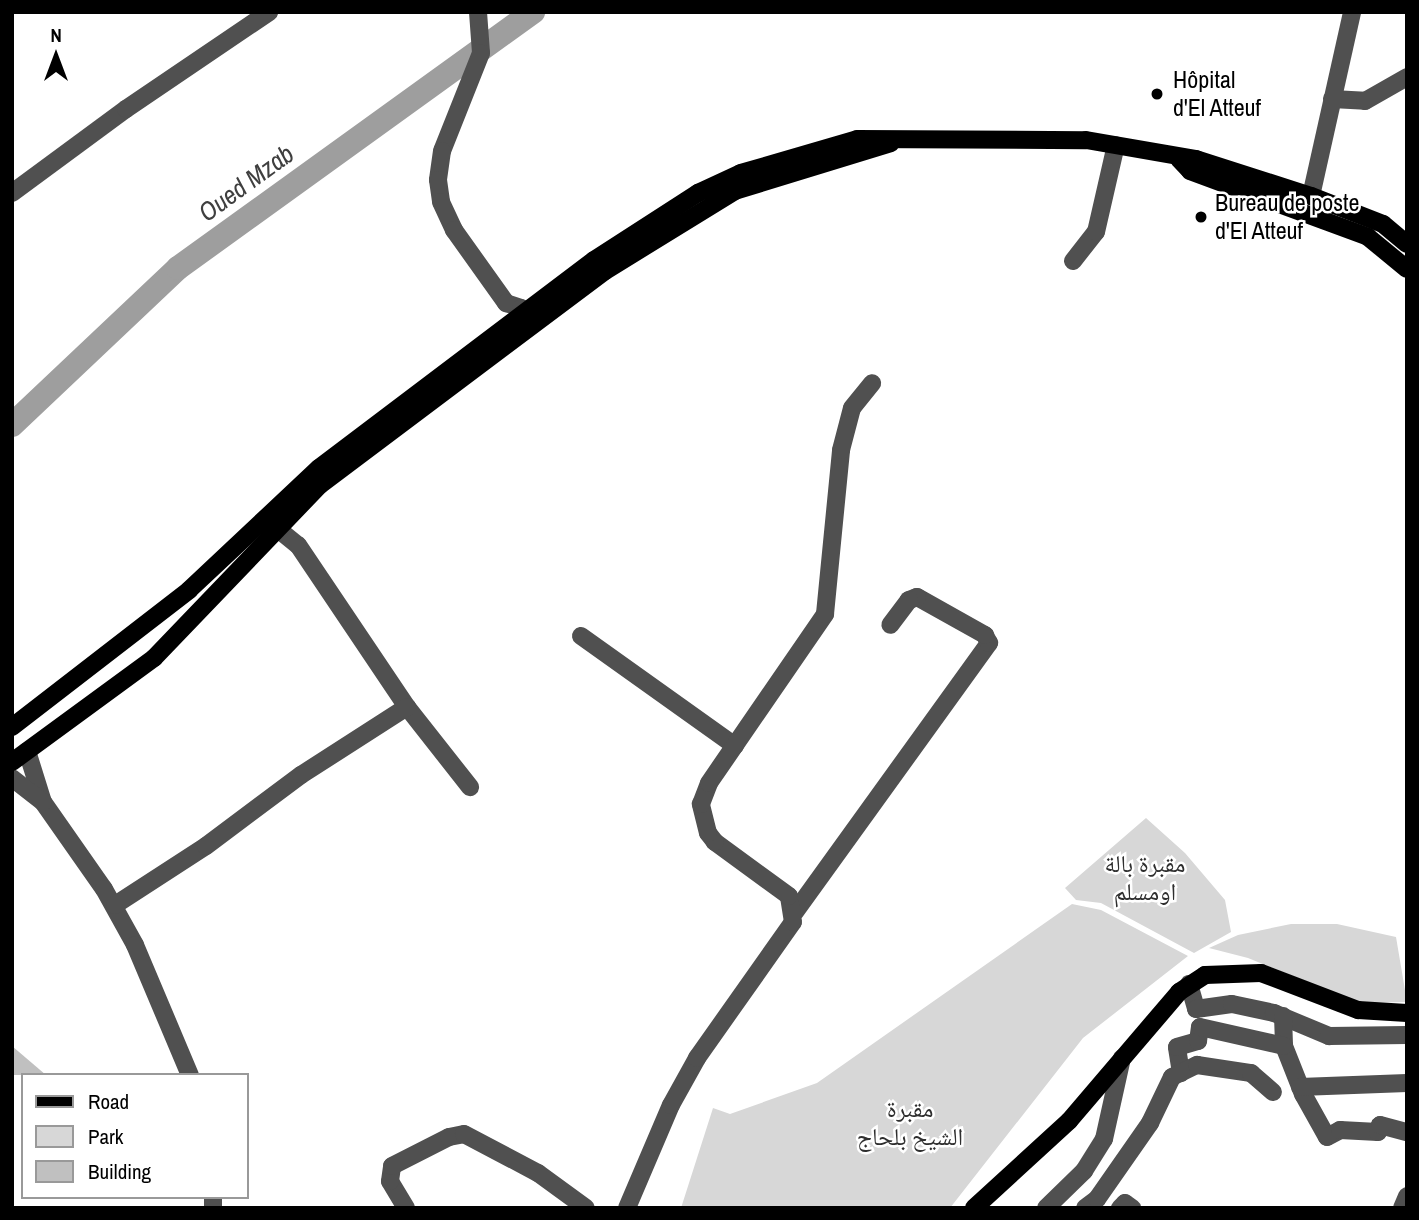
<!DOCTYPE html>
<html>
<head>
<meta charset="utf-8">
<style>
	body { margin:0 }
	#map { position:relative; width:1419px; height:1220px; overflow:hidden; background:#fff; font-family:"Archivo Narrow","Noto Naskh Arabic",sans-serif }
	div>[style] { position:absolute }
	.green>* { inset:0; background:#d7d7d7 }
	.river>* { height:24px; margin:-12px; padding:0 12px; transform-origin:12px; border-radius:12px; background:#9e9e9e }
	.building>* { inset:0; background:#c0c0c0 }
	.minor>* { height:18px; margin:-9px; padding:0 9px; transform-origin:9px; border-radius:9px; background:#505050 }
	.major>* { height:18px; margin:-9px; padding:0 9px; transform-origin:9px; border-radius:9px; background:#000 }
	.dots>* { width:19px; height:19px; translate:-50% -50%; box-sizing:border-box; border:4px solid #fff; border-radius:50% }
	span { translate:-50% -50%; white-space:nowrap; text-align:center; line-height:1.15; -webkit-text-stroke:5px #fff; paint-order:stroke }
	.poi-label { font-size:24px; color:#000 }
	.left { translate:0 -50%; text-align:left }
	.park-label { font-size:24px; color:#2e2e2e }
	.water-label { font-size:26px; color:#3f3f3f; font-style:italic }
	.frame { position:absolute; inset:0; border:14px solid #000; pointer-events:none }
	.legend { position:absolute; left:21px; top:1073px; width:228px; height:126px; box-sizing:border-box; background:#fff; border:2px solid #999; margin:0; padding:9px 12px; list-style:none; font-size:21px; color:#000 }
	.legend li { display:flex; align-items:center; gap:14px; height:35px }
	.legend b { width:35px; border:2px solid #999 }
	.north { position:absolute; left:21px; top:21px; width:70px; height:70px; -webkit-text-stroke:5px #fff; paint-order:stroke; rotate:0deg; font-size:19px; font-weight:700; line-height:28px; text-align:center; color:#000 }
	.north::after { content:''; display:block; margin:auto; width:24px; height:32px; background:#000; clip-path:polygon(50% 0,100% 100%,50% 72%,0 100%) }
</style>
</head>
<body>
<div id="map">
	<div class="green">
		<div style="clip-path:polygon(1146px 818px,1185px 853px,1225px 900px,1231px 932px,1194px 953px,1101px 903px,1076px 900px,1065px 888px)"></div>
		<div style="clip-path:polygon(1072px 904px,1101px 910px,1188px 956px,1083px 1038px,950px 1208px,681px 1208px,713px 1108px,730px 1114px,817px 1083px)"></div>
		<div style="clip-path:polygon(1291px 924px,1337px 924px,1396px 937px,1407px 1002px,1360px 1003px,1248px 958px,1209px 948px,1238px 935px)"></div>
	</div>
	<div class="river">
		<div style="left:12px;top:425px;width:228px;rotate:-43.4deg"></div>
		<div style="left:178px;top:268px;width:438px;rotate:-35.8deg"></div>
	</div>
	<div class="building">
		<div style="clip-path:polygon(12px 1046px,46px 1075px,12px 1075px)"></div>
	</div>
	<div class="minor">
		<div style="left:478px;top:12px;width:41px;rotate:85.8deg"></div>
		<div style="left:481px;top:53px;width:105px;rotate:111.7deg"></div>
		<div style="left:442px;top:151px;width:29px;rotate:98deg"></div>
		<div style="left:438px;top:180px;width:22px;rotate:82deg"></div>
		<div style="left:441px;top:202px;width:31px;rotate:65deg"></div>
		<div style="left:454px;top:230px;width:90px;rotate:54.5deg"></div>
		<div style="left:506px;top:303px;width:16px;rotate:18deg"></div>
		<div style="left:521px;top:308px;width:18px;rotate:45deg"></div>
		<div style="left:1332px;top:99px;width:33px;rotate:3deg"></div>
		<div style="left:1365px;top:101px;width:48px;rotate:-29.7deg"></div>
		<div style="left:12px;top:193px;width:142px;rotate:-36.4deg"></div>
		<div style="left:126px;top:109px;width:173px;rotate:-34.1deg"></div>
		<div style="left:1311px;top:196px;width:189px;rotate:-77.4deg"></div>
		<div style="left:1073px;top:261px;width:37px;rotate:-52deg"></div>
		<div style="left:1096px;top:232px;width:89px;rotate:-77.1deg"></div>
		<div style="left:268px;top:521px;width:38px;rotate:39deg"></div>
		<div style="left:298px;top:545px;width:195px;rotate:56.1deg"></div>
		<div style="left:407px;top:707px;width:102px;rotate:51.8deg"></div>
		<div style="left:581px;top:636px;width:189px;rotate:35.5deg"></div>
		<div style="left:27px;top:751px;width:53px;rotate:72.6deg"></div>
		<div style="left:43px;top:802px;width:106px;rotate:55deg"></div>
		<div style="left:104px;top:889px;width:64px;rotate:61deg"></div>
		<div style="left:135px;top:945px;width:141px;rotate:67.1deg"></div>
		<div style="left:12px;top:778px;width:39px;rotate:38deg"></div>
		<div style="left:115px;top:905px;width:108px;rotate:-33deg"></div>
		<div style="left:206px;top:846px;width:119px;rotate:-36.8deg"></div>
		<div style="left:301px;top:775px;width:126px;rotate:-32.7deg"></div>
		<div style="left:795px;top:912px;width:332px;rotate:-54.2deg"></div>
		<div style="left:989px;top:643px;width:9px;rotate:-117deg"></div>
		<div style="left:985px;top:635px;width:78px;rotate:-150.8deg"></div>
		<div style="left:917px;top:597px;width:9px;rotate:159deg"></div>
		<div style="left:909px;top:600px;width:31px;rotate:127deg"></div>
		<div style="left:1189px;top:984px;width:26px;rotate:74deg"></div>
		<div style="left:1196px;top:1009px;width:36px;rotate:-8deg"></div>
		<div style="left:1232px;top:1004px;width:43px;rotate:12.1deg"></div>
		<div style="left:1274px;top:1013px;width:60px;rotate:22.7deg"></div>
		<div style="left:1329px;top:1036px;width:78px;rotate:-0.7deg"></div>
		<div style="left:1283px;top:1016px;width:30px;rotate:88deg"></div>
		<div style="left:1284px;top:1046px;width:52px;rotate:68.4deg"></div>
		<div style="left:1303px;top:1094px;width:49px;rotate:60.8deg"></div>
		<div style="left:1327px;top:1137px;width:15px;rotate:-28deg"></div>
		<div style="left:1340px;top:1130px;width:38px;rotate:3deg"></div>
		<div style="left:1378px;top:1132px;width:7px;rotate:-74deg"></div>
		<div style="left:1380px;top:1125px;width:28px;rotate:15deg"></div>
		<div style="left:1181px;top:1073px;width:26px;rotate:-99deg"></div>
		<div style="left:1177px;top:1047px;width:22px;rotate:-16deg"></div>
		<div style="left:1198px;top:1041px;width:14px;rotate:-82deg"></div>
		<div style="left:1200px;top:1027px;width:86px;rotate:12.7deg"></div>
		<div style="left:1300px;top:1087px;width:107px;rotate:-2.1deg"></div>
		<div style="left:213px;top:1197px;width:11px;rotate:90deg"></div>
		<div style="left:406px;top:1208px;width:31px;rotate:-121deg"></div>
		<div style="left:390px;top:1181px;width:15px;rotate:-82deg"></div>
		<div style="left:392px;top:1166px;width:64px;rotate:-27deg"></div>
		<div style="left:449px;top:1137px;width:15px;rotate:-11deg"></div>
		<div style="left:464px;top:1134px;width:84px;rotate:27.8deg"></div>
		<div style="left:538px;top:1173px;width:59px;rotate:36.1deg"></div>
		<div style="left:627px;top:1208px;width:112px;rotate:-66.9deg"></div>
		<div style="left:671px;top:1105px;width:54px;rotate:-61deg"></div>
		<div style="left:697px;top:1058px;width:166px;rotate:-54.8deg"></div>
		<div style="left:793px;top:922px;width:26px;rotate:-99deg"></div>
		<div style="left:789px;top:896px;width:92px;rotate:-143.9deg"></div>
		<div style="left:715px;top:842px;width:11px;rotate:-128deg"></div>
		<div style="left:708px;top:833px;width:30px;rotate:-104deg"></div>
		<div style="left:701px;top:804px;width:22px;rotate:-69deg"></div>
		<div style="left:709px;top:783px;width:205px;rotate:-55.5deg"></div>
		<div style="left:825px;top:614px;width:165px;rotate:-84.4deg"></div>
		<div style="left:841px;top:450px;width:43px;rotate:-75.3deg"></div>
		<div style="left:852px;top:408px;width:32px;rotate:-51deg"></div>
		<div style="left:1046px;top:1208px;width:53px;rotate:-44.2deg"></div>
		<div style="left:1084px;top:1171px;width:38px;rotate:-58deg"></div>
		<div style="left:1104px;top:1139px;width:83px;rotate:-77.5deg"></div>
		<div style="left:1085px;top:1208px;width:15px;rotate:-37deg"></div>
		<div style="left:1097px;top:1199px;width:93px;rotate:-55.1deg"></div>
		<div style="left:1150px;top:1123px;width:51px;rotate:-64.4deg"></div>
		<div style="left:1172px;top:1077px;width:28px;rotate:-26deg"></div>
		<div style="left:1197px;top:1065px;width:55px;rotate:8.4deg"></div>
		<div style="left:1251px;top:1073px;width:29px;rotate:41deg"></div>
		<div style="left:1120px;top:1208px;width:7px;rotate:-45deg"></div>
		<div style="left:1125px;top:1203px;width:9px;rotate:36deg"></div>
		<div style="left:1402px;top:1208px;width:13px;rotate:-67deg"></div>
	</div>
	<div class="major">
		<div style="left:1179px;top:159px;width:16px;rotate:47deg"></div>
		<div style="left:1190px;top:171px;width:190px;rotate:20.3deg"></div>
		<div style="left:1368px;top:237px;width:50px;rotate:39.4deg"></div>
		<div style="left:12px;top:727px;width:224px;rotate:-37.7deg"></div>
		<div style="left:189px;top:590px;width:178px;rotate:-43.2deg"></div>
		<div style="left:319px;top:468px;width:345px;rotate:-37.1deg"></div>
		<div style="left:594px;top:260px;width:124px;rotate:-32.8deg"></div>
		<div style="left:698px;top:193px;width:47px;rotate:-24.9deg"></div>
		<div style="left:741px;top:173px;width:121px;rotate:-16.3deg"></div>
		<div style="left:857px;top:139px;width:229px;rotate:0.3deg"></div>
		<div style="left:1086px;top:140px;width:112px;rotate:9.8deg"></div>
		<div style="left:1196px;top:159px;width:121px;rotate:17.8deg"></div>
		<div style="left:1311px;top:196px;width:77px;rotate:21.3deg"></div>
		<div style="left:1383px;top:224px;width:31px;rotate:40deg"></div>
		<div style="left:12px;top:762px;width:176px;rotate:-36.2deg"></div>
		<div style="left:154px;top:658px;width:240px;rotate:-46.2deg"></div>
		<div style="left:320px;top:485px;width:356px;rotate:-36.9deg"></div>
		<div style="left:605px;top:271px;width:153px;rotate:-31.6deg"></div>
		<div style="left:735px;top:191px;width:163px;rotate:-17.1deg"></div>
		<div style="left:974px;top:1208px;width:129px;rotate:-42.5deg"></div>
		<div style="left:1069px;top:1121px;width:170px;rotate:-49.5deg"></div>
		<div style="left:1179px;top:992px;width:31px;rotate:-33deg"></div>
		<div style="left:1205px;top:975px;width:56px;rotate:-2deg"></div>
		<div style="left:1261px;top:973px;width:104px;rotate:20.9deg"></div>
		<div style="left:1358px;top:1010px;width:49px;rotate:3.5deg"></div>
	</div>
	<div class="dots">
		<div style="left:1157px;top:94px;background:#000"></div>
		<div style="left:1201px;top:217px;background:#000"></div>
	</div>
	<div class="poi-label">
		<span class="left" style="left:1173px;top:94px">Hôpital<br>d'El Atteuf</span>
		<span class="left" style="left:1215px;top:217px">Bureau de poste<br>d'El Atteuf</span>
	</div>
	<div class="park-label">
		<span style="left:1145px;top:878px">مقبرة بالة<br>اومسلم</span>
		<span style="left:910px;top:1123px">مقبرة<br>الشيخ بلحاج</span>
	</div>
	<div class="water-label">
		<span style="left:246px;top:183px;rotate:-36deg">Oued Mzab</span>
	</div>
	<div class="frame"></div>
	<ul class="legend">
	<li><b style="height:9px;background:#000"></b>Road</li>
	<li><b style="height:19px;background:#d7d7d7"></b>Park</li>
	<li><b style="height:19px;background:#c0c0c0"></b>Building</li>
	</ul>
	<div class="north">N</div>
</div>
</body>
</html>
